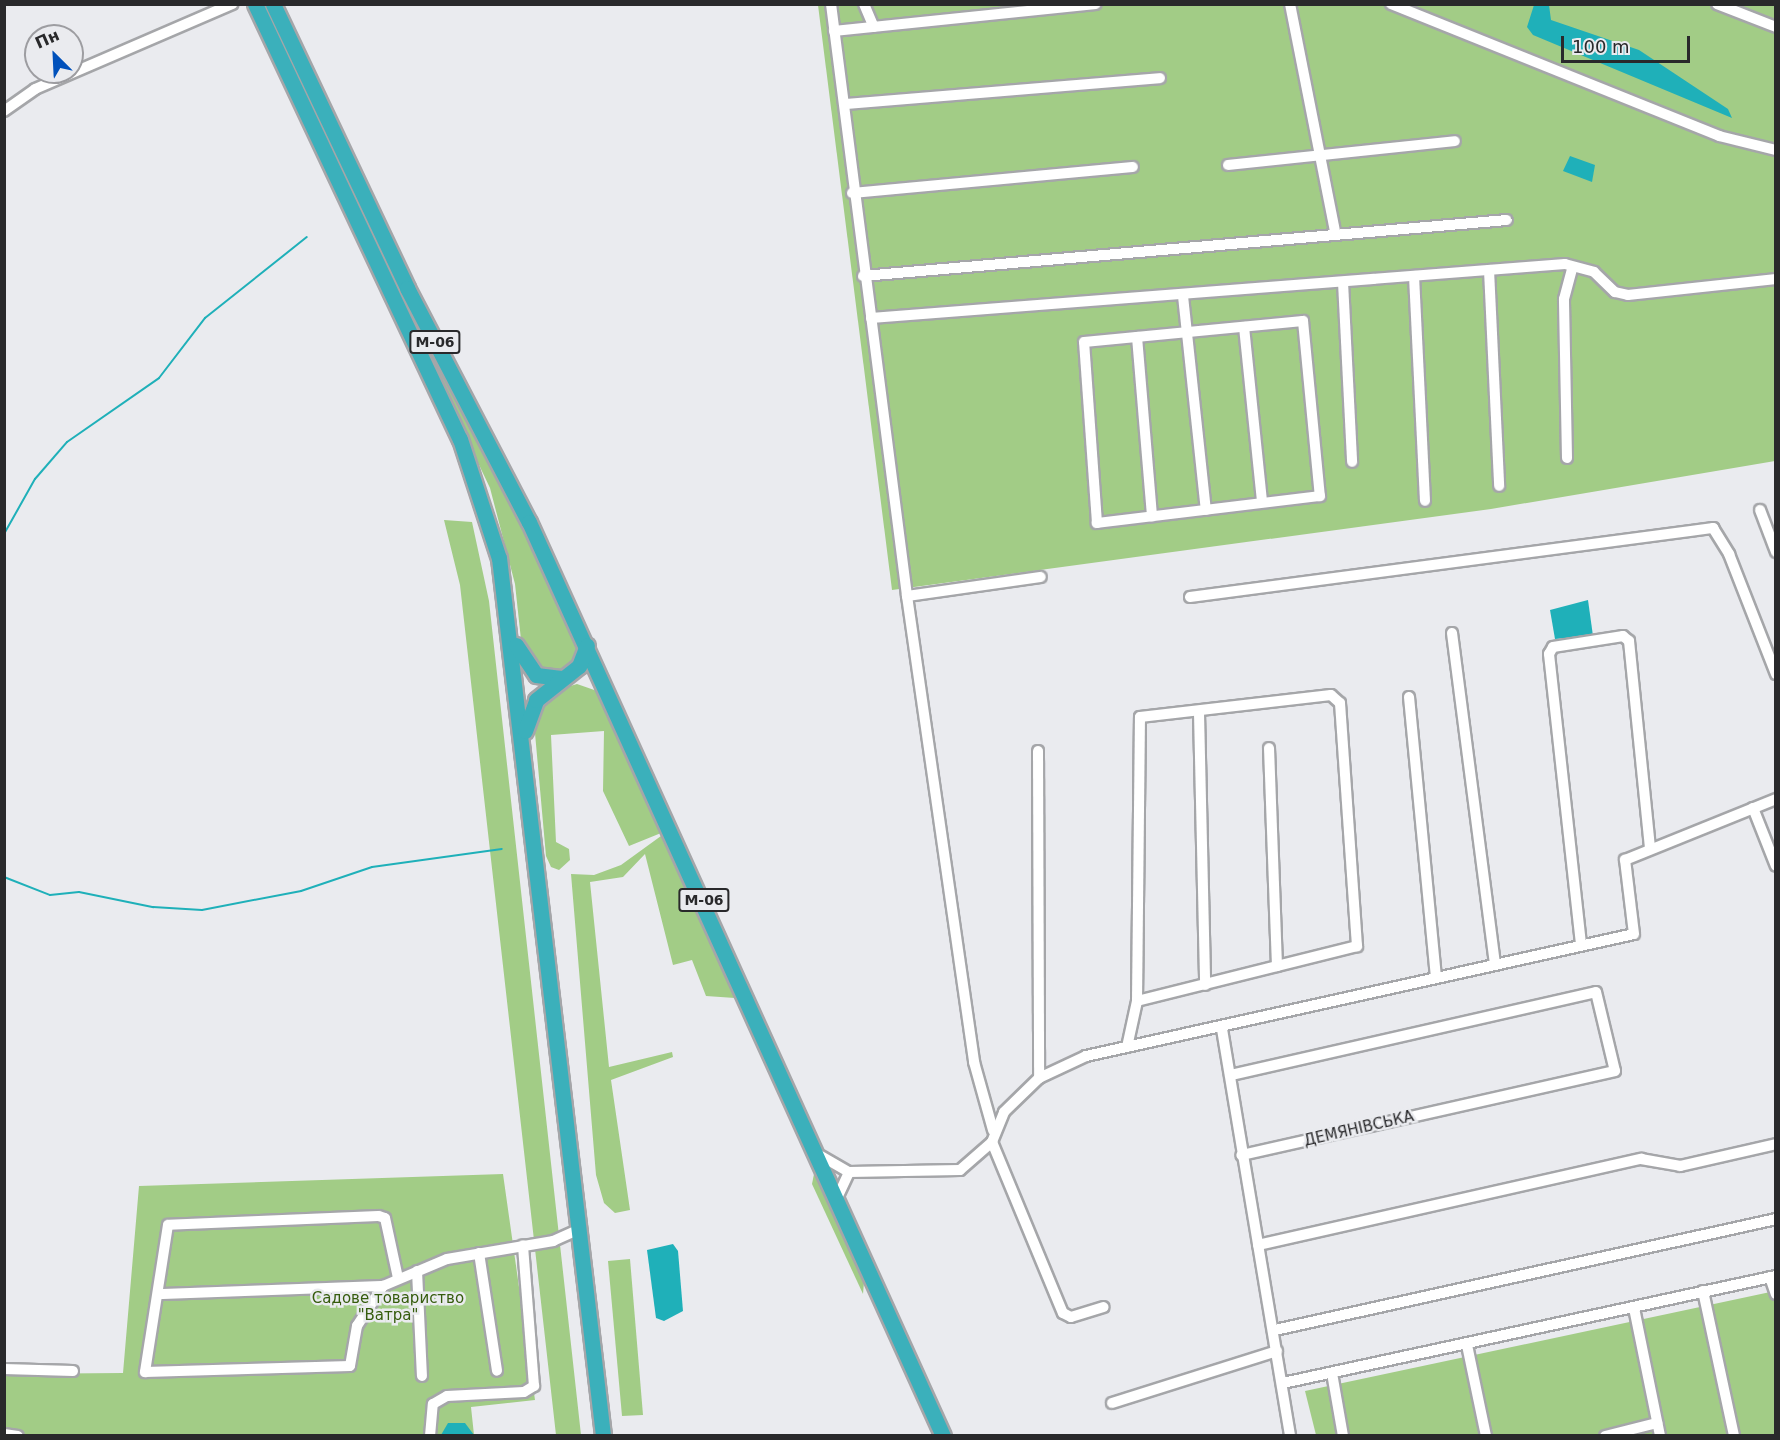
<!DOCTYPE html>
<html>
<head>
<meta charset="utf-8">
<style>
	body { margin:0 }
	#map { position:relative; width:1780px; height:1440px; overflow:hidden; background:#eaebef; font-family:"DejaVu Sans",sans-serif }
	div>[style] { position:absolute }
	.green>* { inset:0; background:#a2cc86 }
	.water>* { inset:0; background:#1fb0b9 }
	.stream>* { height:2px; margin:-1px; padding:0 1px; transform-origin:1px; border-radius:1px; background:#1fb0b9 }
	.roads { filter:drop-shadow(2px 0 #a5a6a9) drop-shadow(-2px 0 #a5a6a9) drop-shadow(0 2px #a5a6a9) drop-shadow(0 -2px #a5a6a9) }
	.minor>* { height:10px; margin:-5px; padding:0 5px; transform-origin:5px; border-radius:5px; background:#fff }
	.highway>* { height:15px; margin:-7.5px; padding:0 7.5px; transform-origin:7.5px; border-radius:7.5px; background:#3bb0bb }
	span { translate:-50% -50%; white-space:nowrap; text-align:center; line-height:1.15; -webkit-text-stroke:5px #eaebef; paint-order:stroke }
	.shield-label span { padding:2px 4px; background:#eaebef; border:2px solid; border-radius:4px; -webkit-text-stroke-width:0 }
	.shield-label { font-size:14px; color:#29292b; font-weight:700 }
	.street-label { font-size:15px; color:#29292b }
	.park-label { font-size:15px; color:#355c0d }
	.frame { position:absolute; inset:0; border:6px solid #29292b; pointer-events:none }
	.north { position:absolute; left:24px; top:24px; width:60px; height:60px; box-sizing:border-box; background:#eaebef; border:2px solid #9d9da1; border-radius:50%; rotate:336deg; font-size:16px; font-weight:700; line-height:24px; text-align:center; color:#29292b }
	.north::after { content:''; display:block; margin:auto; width:21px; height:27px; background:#0151bb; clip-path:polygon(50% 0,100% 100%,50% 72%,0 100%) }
	.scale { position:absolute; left:1561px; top:36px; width:129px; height:27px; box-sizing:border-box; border:3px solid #29292b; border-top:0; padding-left:8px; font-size:18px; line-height:21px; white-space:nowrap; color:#29292b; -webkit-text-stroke:4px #eaebef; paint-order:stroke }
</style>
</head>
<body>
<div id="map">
	<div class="green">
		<div style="clip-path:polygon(261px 5px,267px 5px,577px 642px,575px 659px,563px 671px,546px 674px,522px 649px,515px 584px,490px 488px)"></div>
		<div style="clip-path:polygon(818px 5px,1775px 5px,1775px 461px,1491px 509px,892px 590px)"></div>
		<div style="clip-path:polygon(444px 520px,472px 522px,489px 601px,581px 1435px,556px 1435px,460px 585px)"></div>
		<div style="clip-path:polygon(577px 684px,600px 692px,666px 831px,629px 846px,603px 791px,604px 731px,551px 735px,556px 842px,569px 849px,570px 860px,559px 870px,551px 867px,546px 856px,534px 722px,550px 692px)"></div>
		<div style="clip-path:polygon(661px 836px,735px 998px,706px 996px,692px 960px,673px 965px,645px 854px,623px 877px,590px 882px,609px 1067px,672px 1052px,673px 1057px,611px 1080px,630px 1210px,615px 1213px,604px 1203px,596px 1175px,571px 874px,594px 875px,621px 865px)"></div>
		<div style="clip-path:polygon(815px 1169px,864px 1282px,863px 1294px,812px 1184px)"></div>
		<div style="clip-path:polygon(503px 1174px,535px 1400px,471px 1407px,474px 1435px,5px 1435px,4px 1374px,123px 1373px,139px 1186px)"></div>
		<div style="clip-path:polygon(630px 1259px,643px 1415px,622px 1416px,608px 1261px)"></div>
		<div style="clip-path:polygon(1775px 1291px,1775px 1435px,1316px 1435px,1305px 1391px)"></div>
	</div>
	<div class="water">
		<div style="clip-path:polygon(1534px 5px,1549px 5px,1551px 20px,1639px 50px,1728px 109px,1732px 118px,1533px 35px,1527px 27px)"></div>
		<div style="clip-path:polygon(1570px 156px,1595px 165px,1592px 182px,1563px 171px)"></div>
		<div style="clip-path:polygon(1588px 600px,1593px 636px,1555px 639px,1550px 610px)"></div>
		<div style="clip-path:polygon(673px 1244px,678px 1251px,683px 1311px,664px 1321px,656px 1318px,647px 1250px)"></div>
		<div style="clip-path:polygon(448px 1423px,465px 1423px,474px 1435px,441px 1435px)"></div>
	</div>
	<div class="stream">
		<div style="left:4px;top:534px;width:63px;rotate:-60.6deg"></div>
		<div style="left:35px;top:479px;width:49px;rotate:-49.1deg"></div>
		<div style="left:67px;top:442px;width:112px;rotate:-34.8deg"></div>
		<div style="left:159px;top:378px;width:76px;rotate:-52.5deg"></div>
		<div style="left:205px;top:318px;width:130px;rotate:-38.5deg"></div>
		<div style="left:4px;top:877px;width:49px;rotate:21.4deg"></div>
		<div style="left:50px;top:895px;width:29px;rotate:-6deg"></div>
		<div style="left:79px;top:892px;width:76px;rotate:11.5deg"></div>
		<div style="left:153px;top:907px;width:49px;rotate:3.5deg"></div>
		<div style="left:202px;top:910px;width:101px;rotate:-10.9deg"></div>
		<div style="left:301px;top:891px;width:75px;rotate:-18.7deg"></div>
		<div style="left:372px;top:867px;width:131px;rotate:-7.9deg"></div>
	</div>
	<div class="roads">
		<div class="minor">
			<div style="left:831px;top:4px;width:597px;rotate:82.68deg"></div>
			<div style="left:907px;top:596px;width:471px;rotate:81.8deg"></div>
			<div style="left:974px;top:1062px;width:71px;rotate:74.4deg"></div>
			<div style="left:864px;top:4px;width:25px;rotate:67deg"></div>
			<div style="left:1290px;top:4px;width:232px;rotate:78.8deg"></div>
			<div style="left:1391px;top:4px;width:354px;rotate:21.9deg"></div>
			<div style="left:1719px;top:136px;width:59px;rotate:13.8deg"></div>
			<div style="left:1717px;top:4px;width:63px;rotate:21.3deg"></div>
			<div style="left:834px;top:31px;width:263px;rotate:-5.9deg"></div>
			<div style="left:845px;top:104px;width:316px;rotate:-4.7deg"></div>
			<div style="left:4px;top:111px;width:38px;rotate:-35deg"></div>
			<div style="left:35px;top:89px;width:215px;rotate:-23.3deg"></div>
			<div style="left:1228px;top:165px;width:228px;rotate:-6deg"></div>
			<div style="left:852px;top:193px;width:282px;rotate:-5.3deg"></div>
			<div style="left:1489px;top:270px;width:216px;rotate:87.3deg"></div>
			<div style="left:863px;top:276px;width:646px;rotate:-4.97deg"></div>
			<div style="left:1414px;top:276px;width:225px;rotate:87.2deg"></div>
			<div style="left:1343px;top:282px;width:180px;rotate:87.1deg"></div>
			<div style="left:1183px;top:296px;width:215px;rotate:83.9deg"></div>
			<div style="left:871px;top:318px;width:696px;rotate:-4.45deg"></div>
			<div style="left:1565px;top:264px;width:30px;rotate:15deg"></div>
			<div style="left:1594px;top:272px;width:29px;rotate:44deg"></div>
			<div style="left:1615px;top:292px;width:13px;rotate:13deg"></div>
			<div style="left:1628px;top:295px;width:149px;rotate:-6.2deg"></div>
			<div style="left:1303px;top:321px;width:176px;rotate:84.5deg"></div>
			<div style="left:1320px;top:496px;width:225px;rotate:173.1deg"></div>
			<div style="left:1097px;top:523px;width:181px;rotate:-94.1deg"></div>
			<div style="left:1084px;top:342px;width:220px;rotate:-5.5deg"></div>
			<div style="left:1244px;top:327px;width:176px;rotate:84.1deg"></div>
			<div style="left:1137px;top:337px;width:180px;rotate:85.2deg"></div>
			<div style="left:1567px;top:458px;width:159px;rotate:-91.1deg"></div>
			<div style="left:1564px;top:299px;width:31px;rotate:-75deg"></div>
			<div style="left:1760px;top:510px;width:45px;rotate:69.1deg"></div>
			<div style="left:907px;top:596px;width:135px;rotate:-8.1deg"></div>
			<div style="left:1190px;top:597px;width:528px;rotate:-7.52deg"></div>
			<div style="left:1713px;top:528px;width:31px;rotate:58deg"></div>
			<div style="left:1729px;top:554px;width:129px;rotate:68.6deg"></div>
			<div style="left:1452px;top:633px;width:332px;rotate:82.6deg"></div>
			<div style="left:1409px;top:697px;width:280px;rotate:84.5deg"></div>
			<div style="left:1199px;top:713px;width:272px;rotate:88.7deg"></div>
			<div style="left:1038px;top:751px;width:327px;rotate:89.8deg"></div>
			<div style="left:1753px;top:808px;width:62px;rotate:68.4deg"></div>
			<div style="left:1581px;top:944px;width:292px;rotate:-96.3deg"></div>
			<div style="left:1549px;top:654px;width:8px;rotate:-60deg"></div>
			<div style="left:1553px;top:647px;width:71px;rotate:-8.9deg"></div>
			<div style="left:1623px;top:636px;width:8px;rotate:40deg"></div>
			<div style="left:1629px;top:641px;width:208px;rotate:84.2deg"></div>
			<div style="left:1137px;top:1001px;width:144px;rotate:-14deg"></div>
			<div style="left:1277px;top:966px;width:218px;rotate:-92.1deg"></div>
			<div style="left:1222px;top:1029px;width:413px;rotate:80.5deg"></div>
			<div style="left:1127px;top:1047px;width:47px;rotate:-77.7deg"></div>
			<div style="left:1137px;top:1001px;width:284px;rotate:-89.4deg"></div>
			<div style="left:1140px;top:717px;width:192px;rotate:-6.6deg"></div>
			<div style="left:1331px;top:695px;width:12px;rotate:42deg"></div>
			<div style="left:1340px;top:703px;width:244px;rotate:86deg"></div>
			<div style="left:1357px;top:946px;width:82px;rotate:166deg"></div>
			<div style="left:1231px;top:1075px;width:374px;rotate:-12.8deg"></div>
			<div style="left:1596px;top:992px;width:81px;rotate:76.5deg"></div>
			<div style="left:1615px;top:1071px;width:383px;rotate:167.3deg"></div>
			<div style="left:992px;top:1142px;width:185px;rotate:67.5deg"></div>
			<div style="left:1063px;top:1313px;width:9px;rotate:27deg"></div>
			<div style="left:1071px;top:1317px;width:34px;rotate:-17deg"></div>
			<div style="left:821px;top:1156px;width:32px;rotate:30deg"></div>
			<div style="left:849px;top:1172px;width:111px;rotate:-1deg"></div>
			<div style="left:960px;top:1170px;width:43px;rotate:-41.2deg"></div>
			<div style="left:992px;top:1142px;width:32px;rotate:-68deg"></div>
			<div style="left:1004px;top:1112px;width:49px;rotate:-44.2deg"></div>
			<div style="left:1039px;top:1078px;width:52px;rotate:-25.1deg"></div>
			<div style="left:1086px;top:1056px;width:561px;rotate:-12.55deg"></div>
			<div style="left:1634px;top:934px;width:75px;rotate:-96.9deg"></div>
			<div style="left:1625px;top:860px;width:163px;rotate:-22deg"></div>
			<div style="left:838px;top:1196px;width:26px;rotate:-65deg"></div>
			<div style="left:1258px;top:1245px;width:393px;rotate:-12.7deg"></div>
			<div style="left:1641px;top:1159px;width:40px;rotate:10deg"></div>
			<div style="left:1680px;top:1166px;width:98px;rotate:-12.9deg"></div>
			<div style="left:479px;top:1253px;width:119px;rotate:81.3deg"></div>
			<div style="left:417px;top:1271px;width:105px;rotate:87.3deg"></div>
			<div style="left:1770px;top:1277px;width:18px;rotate:71deg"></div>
			<div style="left:398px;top:1278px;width:61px;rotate:-102.2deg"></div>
			<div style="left:385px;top:1218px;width:6px;rotate:-162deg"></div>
			<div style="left:379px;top:1216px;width:211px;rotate:177.6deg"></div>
			<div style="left:168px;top:1225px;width:149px;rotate:98.9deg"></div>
			<div style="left:145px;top:1372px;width:205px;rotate:-1.7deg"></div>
			<div style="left:350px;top:1366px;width:41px;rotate:-80.1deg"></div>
			<div style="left:357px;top:1326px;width:48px;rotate:-57deg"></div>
			<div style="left:383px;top:1286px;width:69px;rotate:-22.9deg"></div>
			<div style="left:447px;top:1259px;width:108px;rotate:-9.6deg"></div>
			<div style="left:553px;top:1241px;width:30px;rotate:-24deg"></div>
			<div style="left:1703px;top:1291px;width:148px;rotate:77.9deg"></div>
			<div style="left:161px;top:1294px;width:222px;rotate:-2.1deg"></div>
			<div style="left:1634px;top:1308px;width:131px;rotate:78.5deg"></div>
			<div style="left:1275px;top:1330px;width:513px;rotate:-12.49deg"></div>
			<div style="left:1467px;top:1345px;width:93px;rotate:78.2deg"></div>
			<div style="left:4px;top:1369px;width:69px;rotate:1.7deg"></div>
			<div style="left:1332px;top:1373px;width:64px;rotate:80.1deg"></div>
			<div style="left:1283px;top:1383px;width:504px;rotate:-12.25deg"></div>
			<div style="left:1112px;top:1403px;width:173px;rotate:-17.5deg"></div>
			<div style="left:4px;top:1434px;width:14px;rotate:8deg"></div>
			<div style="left:430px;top:1436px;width:32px;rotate:-85deg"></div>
			<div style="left:433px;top:1404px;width:16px;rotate:-30deg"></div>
			<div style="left:447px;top:1396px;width:77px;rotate:-3deg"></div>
			<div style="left:524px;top:1392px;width:12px;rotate:-31deg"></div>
			<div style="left:534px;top:1386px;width:141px;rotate:-94.5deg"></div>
			<div style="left:1605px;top:1436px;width:54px;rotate:-14deg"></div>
		</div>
		<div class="highway">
			<div style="left:255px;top:4px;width:481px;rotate:64.8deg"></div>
			<div style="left:460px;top:439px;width:125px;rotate:71.9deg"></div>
			<div style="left:499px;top:558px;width:884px;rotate:83.24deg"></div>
			<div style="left:273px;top:4px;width:314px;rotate:64.7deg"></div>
			<div style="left:407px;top:288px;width:264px;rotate:62.5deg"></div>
			<div style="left:529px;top:522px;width:1003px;rotate:65.63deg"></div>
			<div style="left:516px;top:645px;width:36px;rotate:56deg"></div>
			<div style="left:536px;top:675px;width:25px;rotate:7deg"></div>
			<div style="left:525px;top:731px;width:33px;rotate:-70deg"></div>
			<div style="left:536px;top:700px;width:55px;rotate:-38.3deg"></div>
			<div style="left:579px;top:666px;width:22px;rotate:-69deg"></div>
		</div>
	</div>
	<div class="shield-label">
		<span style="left:435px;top:342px">М-06</span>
		<span style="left:704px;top:900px">М-06</span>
	</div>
	<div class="street-label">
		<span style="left:1359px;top:1129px;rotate:-13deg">ДЕМЯНІВСЬКА</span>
	</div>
	<div class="park-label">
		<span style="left:388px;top:1307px">Садове товариство<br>"Ватра"</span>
	</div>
	<div class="frame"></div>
	<div class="north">Пн</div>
	<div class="scale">100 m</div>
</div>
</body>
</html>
